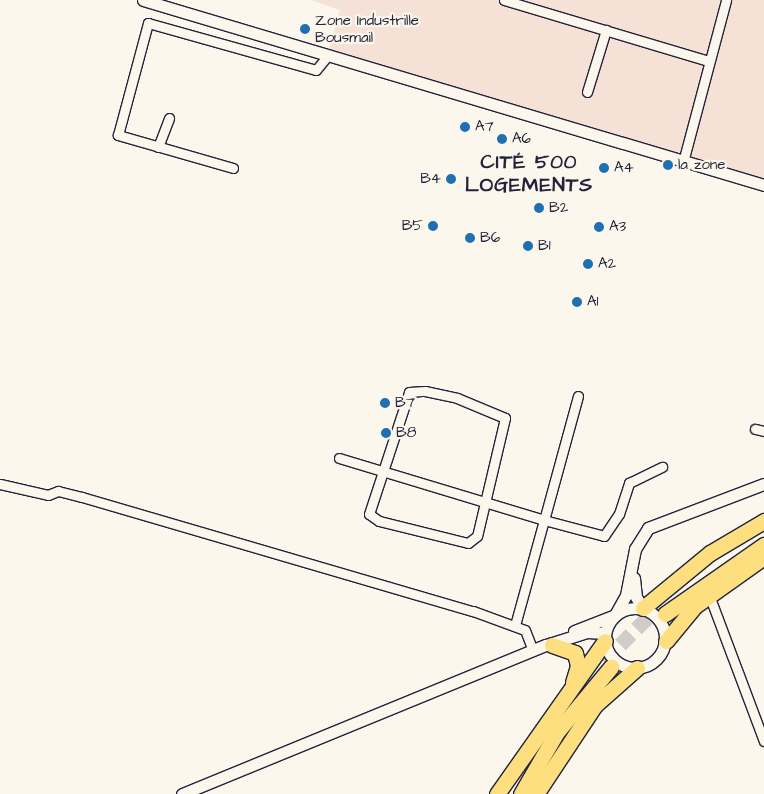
<!DOCTYPE html>
<html>
<head>
<meta charset="utf-8">
<style>
	body { margin:0 }
	#map { position:relative; width:764px; height:794px; overflow:hidden; background:#fbf7ec; font-family:"Architects Daughter",sans-serif }
	div>[style] { position:absolute }
	.built>* { inset:0; background:#f5e1d6 }
	.motorway-tunnel>* { height:15px; margin-top:-7.5px; transform-origin:0; background:repeating-linear-gradient(90deg,#d0ccc9 0 15px,transparent 0 23px) }
	.roads { filter:drop-shadow(1px 0 #22223b) drop-shadow(-1px 0 #22223b) drop-shadow(0 1px #22223b) drop-shadow(0 -1px #22223b) }
	.minor>* { height:9px; margin:-4.5px; padding:0 4.5px; transform-origin:4.5px; border-radius:4.5px; background:#fbf7ec }
	.secondary>* { height:11px; margin:-5.5px; padding:0 5.5px; transform-origin:5.5px; border-radius:5.5px; background:#fbf7ec }
	.secondary>.ring { margin:-5.5px; padding:0; box-sizing:content-box; background:none; border:11px solid #fbf7ec; border-radius:50% }
	.motorway>* { height:15px; margin:-7.5px; padding:0 7.5px; transform-origin:7.5px; border-radius:7.5px; background:#fedf80 }
	.dots>* { width:14px; height:14px; translate:-50% -50%; box-sizing:border-box; border:2px solid #fbf7ec; border-radius:50% }
	span { translate:-50% -50%; white-space:nowrap; text-align:center; line-height:1.15; -webkit-text-stroke:4.5px #fbf7ec; paint-order:stroke }
	.poi-label { font-size:15px; color:#22223b }
	.left { translate:0 -50%; text-align:left }
	.right { translate:-100% -50%; text-align:right }
	.district-label { font-size:20px; color:#22223b; font-weight:700; letter-spacing:1px }
</style>
</head>
<body>
<div id="map">
	<div class="built">
		<div style="clip-path:polygon(311px 0,764px 0,764px 179px,329px 49px,340px 10px)"></div>
	</div>
	<div class="motorway-tunnel">
		<div style="left:604px;top:661px;width:76px;rotate:-45deg"></div>
	</div>
	<div class="roads">
		<div class="minor">
			<div style="left:504px;top:0;width:213px;rotate:16.6deg"></div>
			<div style="left:587px;top:92px;width:65px;rotate:-73deg"></div>
			<div style="left:158px;top:147px;width:31px;rotate:-69deg"></div>
			<div style="left:683px;top:162px;width:168px;rotate:-75.1deg"></div>
			<div style="left:233px;top:168px;width:120px;rotate:-164deg"></div>
			<div style="left:118px;top:135px;width:116px;rotate:-75deg"></div>
			<div style="left:148px;top:23px;width:174px;rotate:15.6deg"></div>
			<div style="left:316px;top:70px;width:19px;rotate:-51deg"></div>
			<div style="left:425px;top:391px;width:33px;rotate:12deg"></div>
			<div style="left:457px;top:398px;width:52px;rotate:22.6deg"></div>
			<div style="left:505px;top:418px;width:121px;rotate:103.3deg"></div>
			<div style="left:477px;top:536px;width:11px;rotate:142deg"></div>
			<div style="left:468px;top:543px;width:92px;rotate:-166.1deg"></div>
			<div style="left:379px;top:521px;width:12px;rotate:-145deg"></div>
			<div style="left:369px;top:514px;width:128px;rotate:-71.8deg"></div>
			<div style="left:409px;top:392px;width:16px;rotate:-4deg"></div>
			<div style="left:578px;top:396px;width:129px;rotate:105.3deg"></div>
			<div style="left:544px;top:520px;width:62px;rotate:14.9deg"></div>
			<div style="left:604px;top:536px;width:27px;rotate:-56deg"></div>
			<div style="left:619px;top:514px;width:33px;rotate:-72deg"></div>
			<div style="left:629px;top:483px;width:37px;rotate:-26deg"></div>
			<div style="left:755px;top:429px;width:9px;rotate:13deg"></div>
			<div style="left:339px;top:458px;width:214px;rotate:16.8deg"></div>
			<div style="left:544px;top:520px;width:109px;rotate:105.4deg"></div>
			<div style="left:0;top:484px;width:49px;rotate:12.9deg"></div>
			<div style="left:48px;top:495px;width:11px;rotate:-22deg"></div>
			<div style="left:58px;top:491px;width:25px;rotate:14deg"></div>
			<div style="left:82px;top:497px;width:407px;rotate:16.3deg"></div>
			<div style="left:473px;top:611px;width:55px;rotate:20.1deg"></div>
			<div style="left:525px;top:630px;width:22px;rotate:69deg"></div>
			<div style="left:709px;top:595px;width:156px;rotate:69.4deg"></div>
		</div>
		<div class="secondary">
			<div style="left:143px;top:0;width:648px;rotate:16.59deg"></div>
			<div style="left:634px;top:578px;width:19px;rotate:84deg"></div>
			<div style="left:636px;top:597px;width:13px;rotate:58deg"></div>
			<div class="ring" style="left:605px;top:608px;width:49px;height:49px"></div>
			<div style="left:574px;top:631px;width:44px;rotate:-21.3deg"></div>
			<div style="left:615px;top:615px;width:23px;rotate:-61deg"></div>
			<div style="left:626px;top:595px;width:47px;rotate:-78.9deg"></div>
			<div style="left:635px;top:549px;width:25px;rotate:-58deg"></div>
			<div style="left:648px;top:528px;width:124px;rotate:-20.8deg"></div>
			<div style="left:182px;top:794px;width:393px;rotate:-22.3deg"></div>
			<div style="left:546px;top:645px;width:43px;rotate:-17.6deg"></div>
			<div style="left:587px;top:632px;width:18px;rotate:3deg"></div>
		</div>
		<div class="motorway">
			<div style="left:643px;top:608px;width:87px;rotate:-39.4deg"></div>
			<div style="left:710px;top:553px;width:63px;rotate:-30.7deg"></div>
			<div style="left:665px;top:614px;width:121px;rotate:-34.9deg"></div>
			<div style="left:666px;top:641px;width:45px;rotate:-50.4deg"></div>
			<div style="left:695px;top:606px;width:85px;rotate:-35.4deg"></div>
			<div style="left:552px;top:645px;width:24px;rotate:19deg"></div>
			<div style="left:575px;top:653px;width:13px;rotate:77deg"></div>
			<div style="left:578px;top:666px;width:17px;rotate:107deg"></div>
			<div style="left:497px;top:794px;width:187px;rotate:-54.8deg"></div>
			<div style="left:521px;top:794px;width:72px;rotate:-59.9deg"></div>
			<div style="left:557px;top:732px;width:85px;rotate:-50.3deg"></div>
			<div style="left:536px;top:794px;width:107px;rotate:-56.5deg"></div>
			<div style="left:595px;top:705px;width:56px;rotate:-41.4deg"></div>
		</div>
	</div>
	<div class="dots">
		<div style="left:305px;top:29px;background:#1f6fb2"></div>
		<div style="left:465px;top:127px;background:#1f6fb2"></div>
		<div style="left:502px;top:139px;background:#1f6fb2"></div>
		<div style="left:668px;top:165px;background:#1f6fb2"></div>
		<div style="left:604px;top:168px;background:#1f6fb2"></div>
		<div style="left:451px;top:179px;background:#1f6fb2"></div>
		<div style="left:539px;top:208px;background:#1f6fb2"></div>
		<div style="left:433px;top:226px;background:#1f6fb2"></div>
		<div style="left:599px;top:227px;background:#1f6fb2"></div>
		<div style="left:470px;top:238px;background:#1f6fb2"></div>
		<div style="left:528px;top:246px;background:#1f6fb2"></div>
		<div style="left:588px;top:264px;background:#1f6fb2"></div>
		<div style="left:577px;top:302px;background:#1f6fb2"></div>
		<div style="left:385px;top:403px;background:#1f6fb2"></div>
		<div style="left:386px;top:433px;background:#1f6fb2"></div>
	</div>
	<div class="poi-label">
		<span class="left" style="left:315px;top:29px">Zone Industrille<br>Bousmail</span>
		<span class="left" style="left:475px;top:127px">A7</span>
		<span class="left" style="left:512px;top:139px">A6</span>
		<span class="left" style="left:678px;top:165px">la zone</span>
		<span class="left" style="left:614px;top:168px">A4</span>
		<span class="right" style="left:441px;top:179px">B4</span>
		<span class="left" style="left:549px;top:208px">B2</span>
		<span class="right" style="left:423px;top:226px">B5</span>
		<span class="left" style="left:609px;top:227px">A3</span>
		<span class="left" style="left:480px;top:238px">B6</span>
		<span class="left" style="left:538px;top:246px">B1</span>
		<span class="left" style="left:598px;top:264px">A2</span>
		<span class="left" style="left:587px;top:302px">A1</span>
		<span class="left" style="left:395px;top:403px">B7</span>
		<span class="left" style="left:396px;top:433px">B8</span>
	</div>
	<div class="district-label">
		<span style="left:529px;top:174px">CITÉ 500<br>LOGEMENTS</span>
	</div>
</div>
</body>
</html>
